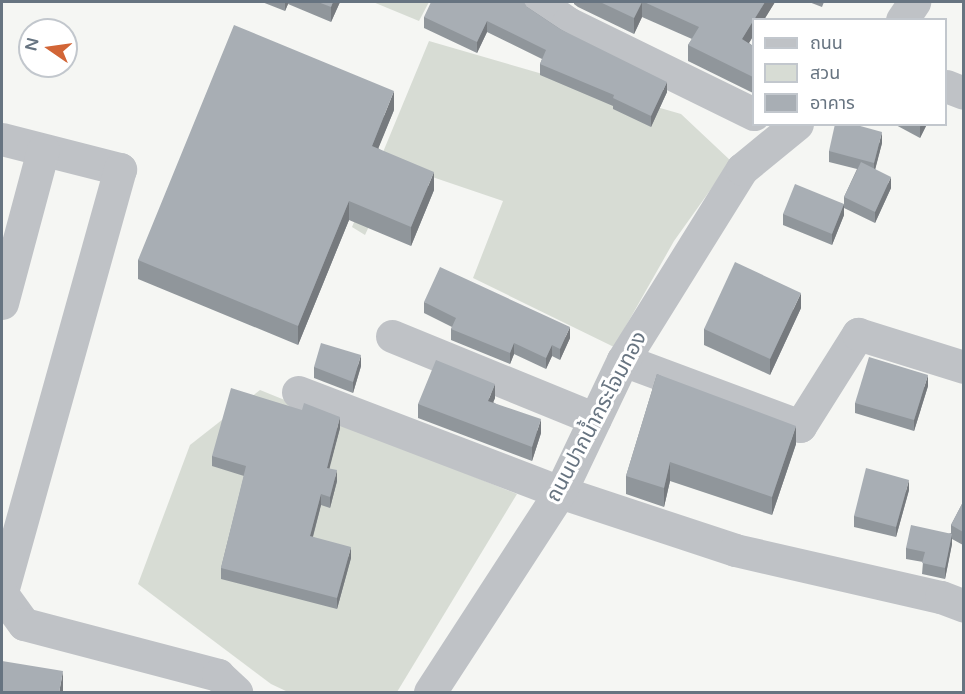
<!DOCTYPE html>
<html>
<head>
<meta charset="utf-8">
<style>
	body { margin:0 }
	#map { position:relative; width:965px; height:694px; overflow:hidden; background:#f5f6f3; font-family:"Varela Round","Noto Sans Thai",sans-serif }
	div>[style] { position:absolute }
	.green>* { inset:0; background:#d7dcd4 }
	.minor>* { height:33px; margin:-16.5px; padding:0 16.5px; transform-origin:16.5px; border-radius:16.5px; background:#bfc2c6 }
	.wall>* { inset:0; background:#90969b }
	.shaded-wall>* { inset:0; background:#767a7e }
	.building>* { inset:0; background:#a8aeb4 }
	span { translate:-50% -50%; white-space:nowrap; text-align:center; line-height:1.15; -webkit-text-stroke:6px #fff; paint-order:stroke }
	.street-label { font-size:21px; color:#677481 }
	.frame { position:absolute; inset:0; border:3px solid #677481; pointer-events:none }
	.legend { position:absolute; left:752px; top:18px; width:195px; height:108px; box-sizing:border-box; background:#fff; border:2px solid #c2c7cd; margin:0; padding:8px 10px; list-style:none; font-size:18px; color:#677481 }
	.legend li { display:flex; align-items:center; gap:12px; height:30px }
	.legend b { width:30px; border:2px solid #c2c7cd }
	.north { position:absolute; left:18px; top:18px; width:60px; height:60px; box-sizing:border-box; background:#fff; border:2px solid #c2c7cd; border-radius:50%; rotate:283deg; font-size:16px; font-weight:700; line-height:24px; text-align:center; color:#677481 }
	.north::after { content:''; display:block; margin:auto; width:21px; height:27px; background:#d26536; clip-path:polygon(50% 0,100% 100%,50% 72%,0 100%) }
</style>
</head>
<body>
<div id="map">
	<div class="green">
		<div style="clip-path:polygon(373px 2px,429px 2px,419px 21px)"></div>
		<div style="clip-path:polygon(429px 41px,681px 114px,731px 161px,674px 241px,614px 347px,473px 278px,503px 201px,397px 165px,365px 235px,352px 227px)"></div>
		<div style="clip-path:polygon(260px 390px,517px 494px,397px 692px,288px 692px,271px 684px,138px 584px,190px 445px)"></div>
	</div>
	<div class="minor">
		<div style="left:538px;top:2px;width:37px;rotate:35deg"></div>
		<div style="left:568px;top:23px;width:207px;rotate:26.1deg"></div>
		<div style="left:902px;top:20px;width:22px;rotate:-56deg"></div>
		<div style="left:946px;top:86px;width:19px;rotate:21deg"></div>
		<div style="left:2px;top:139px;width:122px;rotate:14.3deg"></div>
		<div style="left:120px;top:169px;width:439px;rotate:105.6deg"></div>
		<div style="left:2px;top:303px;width:158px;rotate:-75deg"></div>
		<div style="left:392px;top:336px;width:219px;rotate:22.2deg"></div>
		<div style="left:623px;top:360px;width:189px;rotate:20.4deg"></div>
		<div style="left:800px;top:426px;width:109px;rotate:-57.8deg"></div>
		<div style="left:858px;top:334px;width:111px;rotate:17.3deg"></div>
		<div style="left:298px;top:392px;width:280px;rotate:20.9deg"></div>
		<div style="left:560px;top:492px;width:184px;rotate:18.3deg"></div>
		<div style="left:735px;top:550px;width:211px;rotate:12.9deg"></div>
		<div style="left:941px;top:597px;width:25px;rotate:21deg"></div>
		<div style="left:2px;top:594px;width:37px;rotate:54deg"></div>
		<div style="left:24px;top:624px;width:201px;rotate:14.7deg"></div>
		<div style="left:218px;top:675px;width:25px;rotate:43deg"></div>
		<div style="left:430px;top:692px;width:239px;rotate:-57deg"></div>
		<div style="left:560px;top:492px;width:146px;rotate:-64.5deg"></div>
		<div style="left:623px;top:360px;width:225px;rotate:-58.1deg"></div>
		<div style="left:742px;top:169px;width:71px;rotate:-39.3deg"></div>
	</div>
	<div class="wall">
		<div style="clip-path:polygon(262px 2px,340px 2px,331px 22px,288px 4px,285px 11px)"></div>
		<div style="clip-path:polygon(574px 2px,775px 2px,749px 43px,753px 46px,753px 93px,688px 61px,688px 45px,692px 39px,642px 17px,634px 34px,578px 7px,574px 4px)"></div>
		<div style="clip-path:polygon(809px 2px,824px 2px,822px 7px)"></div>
		<div style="clip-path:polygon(527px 7px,560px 29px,667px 92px,651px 127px,613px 109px,613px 106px,540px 75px,540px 64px,542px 59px,487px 32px,477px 53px,424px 28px,424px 17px)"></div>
		<div style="clip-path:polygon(394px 110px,378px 148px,434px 190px,411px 246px,349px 220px,298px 345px,138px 279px,138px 260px)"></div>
		<div style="clip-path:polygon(894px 124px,927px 124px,920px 138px)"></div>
		<div style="clip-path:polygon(882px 143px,875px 169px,891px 188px,875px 223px,844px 208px,844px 215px,832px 245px,783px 225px,783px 214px,844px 204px,844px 197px,857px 169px,829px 162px,829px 151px)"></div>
		<div style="clip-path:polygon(424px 302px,570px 338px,560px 360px,552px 356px,546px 369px,514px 354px,510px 364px,451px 340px,451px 329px,452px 327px,424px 313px)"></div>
		<div style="clip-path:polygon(801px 308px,770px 375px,704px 345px,704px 329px)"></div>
		<div style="clip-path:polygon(361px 366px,353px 393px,314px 378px,314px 367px)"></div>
		<div style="clip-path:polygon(657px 374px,796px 444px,772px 515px,670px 481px,664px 507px,626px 494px,626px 476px)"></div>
		<div style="clip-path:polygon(928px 386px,914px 431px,855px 413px,855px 403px)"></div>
		<div style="clip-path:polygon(495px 398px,493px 402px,541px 433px,532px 461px,418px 418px,418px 404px)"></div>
		<div style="clip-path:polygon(340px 428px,329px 468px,337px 481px,330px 508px,321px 505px,313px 537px,351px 558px,337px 609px,221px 579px,221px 568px,244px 476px,212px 466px,212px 456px)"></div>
		<div style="clip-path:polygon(909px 490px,896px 537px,854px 527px,854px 516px)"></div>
		<div style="clip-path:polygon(963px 502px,963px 545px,952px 539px,952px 544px,945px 579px,922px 574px,923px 562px,906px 559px,906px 548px,951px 533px,951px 525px)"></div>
	</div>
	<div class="shaded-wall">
		<div style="clip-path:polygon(285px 2px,288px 2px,288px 4px,285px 11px)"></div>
		<div style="clip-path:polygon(333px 2px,340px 2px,331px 22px,331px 7px)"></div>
		<div style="clip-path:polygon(642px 2px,642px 17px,634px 34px,634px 18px)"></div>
		<div style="clip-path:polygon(765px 2px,775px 2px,764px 20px,754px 20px)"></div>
		<div style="clip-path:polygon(753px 20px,753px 36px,742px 55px,742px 39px)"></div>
		<div style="clip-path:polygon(487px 21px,487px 32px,477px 53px,477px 42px)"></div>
		<div style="clip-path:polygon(667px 82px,667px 92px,651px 127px,651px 116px)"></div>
		<div style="clip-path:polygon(394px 91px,394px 110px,372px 164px,372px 146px)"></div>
		<div style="clip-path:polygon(921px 124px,927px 124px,920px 138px,920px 127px)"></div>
		<div style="clip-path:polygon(882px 132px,882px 143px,874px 174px,874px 163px)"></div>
		<div style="clip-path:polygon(434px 172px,434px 190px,411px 246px,411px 227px)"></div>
		<div style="clip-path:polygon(891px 177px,891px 188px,875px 223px,875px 212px)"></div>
		<div style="clip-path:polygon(349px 201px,349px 220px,298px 345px,298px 326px)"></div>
		<div style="clip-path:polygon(844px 204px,844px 215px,832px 245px,832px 234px)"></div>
		<div style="clip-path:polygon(801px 293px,801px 308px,770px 375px,770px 359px)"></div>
		<div style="clip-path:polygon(570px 327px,570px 338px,560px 360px,560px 349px)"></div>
		<div style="clip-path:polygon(514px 343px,514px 354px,510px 364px,510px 353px)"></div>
		<div style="clip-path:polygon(552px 345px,552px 356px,546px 369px,546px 358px)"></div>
		<div style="clip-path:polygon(361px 355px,361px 366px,353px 393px,353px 382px)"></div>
		<div style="clip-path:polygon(928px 375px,928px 386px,914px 431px,914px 420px)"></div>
		<div style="clip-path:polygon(495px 384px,495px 398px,488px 415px,488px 401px)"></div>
		<div style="clip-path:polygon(340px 417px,340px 428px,327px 478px,327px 468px)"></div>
		<div style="clip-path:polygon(541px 419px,541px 433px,532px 461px,532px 447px)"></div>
		<div style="clip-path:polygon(796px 426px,796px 444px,772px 515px,772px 497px)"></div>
		<div style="clip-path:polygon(670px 462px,670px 481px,664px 507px,664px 488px)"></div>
		<div style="clip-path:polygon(337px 470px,337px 481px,330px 508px,330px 497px)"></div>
		<div style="clip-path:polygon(909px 480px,909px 490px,896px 537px,896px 527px)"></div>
		<div style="clip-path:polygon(321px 494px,321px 505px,310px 547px,310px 536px)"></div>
		<div style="clip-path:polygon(952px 534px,952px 544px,945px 579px,945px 568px)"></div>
		<div style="clip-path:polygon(351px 547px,351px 558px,337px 609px,337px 598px)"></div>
		<div style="clip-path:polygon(63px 671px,63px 693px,59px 693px)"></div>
	</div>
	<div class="building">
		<div style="clip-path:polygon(318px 2px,333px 2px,331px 7px)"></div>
		<div style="clip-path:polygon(431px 2px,524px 2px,527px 7px,560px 29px,667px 82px,651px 116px,613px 98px,614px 95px,540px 64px,546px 50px,487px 21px,477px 42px,424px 17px)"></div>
		<div style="clip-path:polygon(600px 2px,642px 2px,634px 18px)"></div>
		<div style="clip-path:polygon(644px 2px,765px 2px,742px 39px,753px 46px,753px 77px,688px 45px,699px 27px)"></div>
		<div style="clip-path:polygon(234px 25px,394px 91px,372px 146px,434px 172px,411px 227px,349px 201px,298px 326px,138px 260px)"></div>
		<div style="clip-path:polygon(835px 124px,853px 124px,882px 132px,874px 163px,829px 151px)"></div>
		<div style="clip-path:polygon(861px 162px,891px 177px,875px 212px,844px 197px)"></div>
		<div style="clip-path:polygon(795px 184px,844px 204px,832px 234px,783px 214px)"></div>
		<div style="clip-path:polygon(735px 262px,801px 293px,770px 359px,704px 329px)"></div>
		<div style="clip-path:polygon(440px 267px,570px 327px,560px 349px,552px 345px,546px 358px,514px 343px,510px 353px,451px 329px,456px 318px,424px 302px)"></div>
		<div style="clip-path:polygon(321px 343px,361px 355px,353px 382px,314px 367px)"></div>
		<div style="clip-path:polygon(869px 357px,928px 375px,914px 420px,855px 403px)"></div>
		<div style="clip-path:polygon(436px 360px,495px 384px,488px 401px,541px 419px,532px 447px,418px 404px)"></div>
		<div style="clip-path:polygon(657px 374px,796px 426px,772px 497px,670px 462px,664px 488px,626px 476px)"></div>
		<div style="clip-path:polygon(231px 388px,302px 410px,304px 403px,340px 417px,327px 468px,337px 470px,330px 497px,321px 494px,310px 536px,351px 547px,337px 598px,221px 568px,246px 466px,212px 456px)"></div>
		<div style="clip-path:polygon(866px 468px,909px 480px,896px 527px,854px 516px)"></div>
		<div style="clip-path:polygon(963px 502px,963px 532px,951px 525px)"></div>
		<div style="clip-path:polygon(911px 525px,952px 534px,945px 568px,922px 563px,925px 552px,906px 548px)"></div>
		<div style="clip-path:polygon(2px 661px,63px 671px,59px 693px,2px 693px)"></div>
	</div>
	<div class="street-label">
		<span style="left:597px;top:417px;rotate:-62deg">ถนนปากน้ำกระโจมทอง</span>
	</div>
	<div class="frame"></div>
	<ul class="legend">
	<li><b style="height:8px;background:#bfc2c6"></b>ถนน</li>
	<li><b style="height:16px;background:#d7dcd4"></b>สวน</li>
	<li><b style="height:16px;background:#a8aeb4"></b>อาคาร</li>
	</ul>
	<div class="north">N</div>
</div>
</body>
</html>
